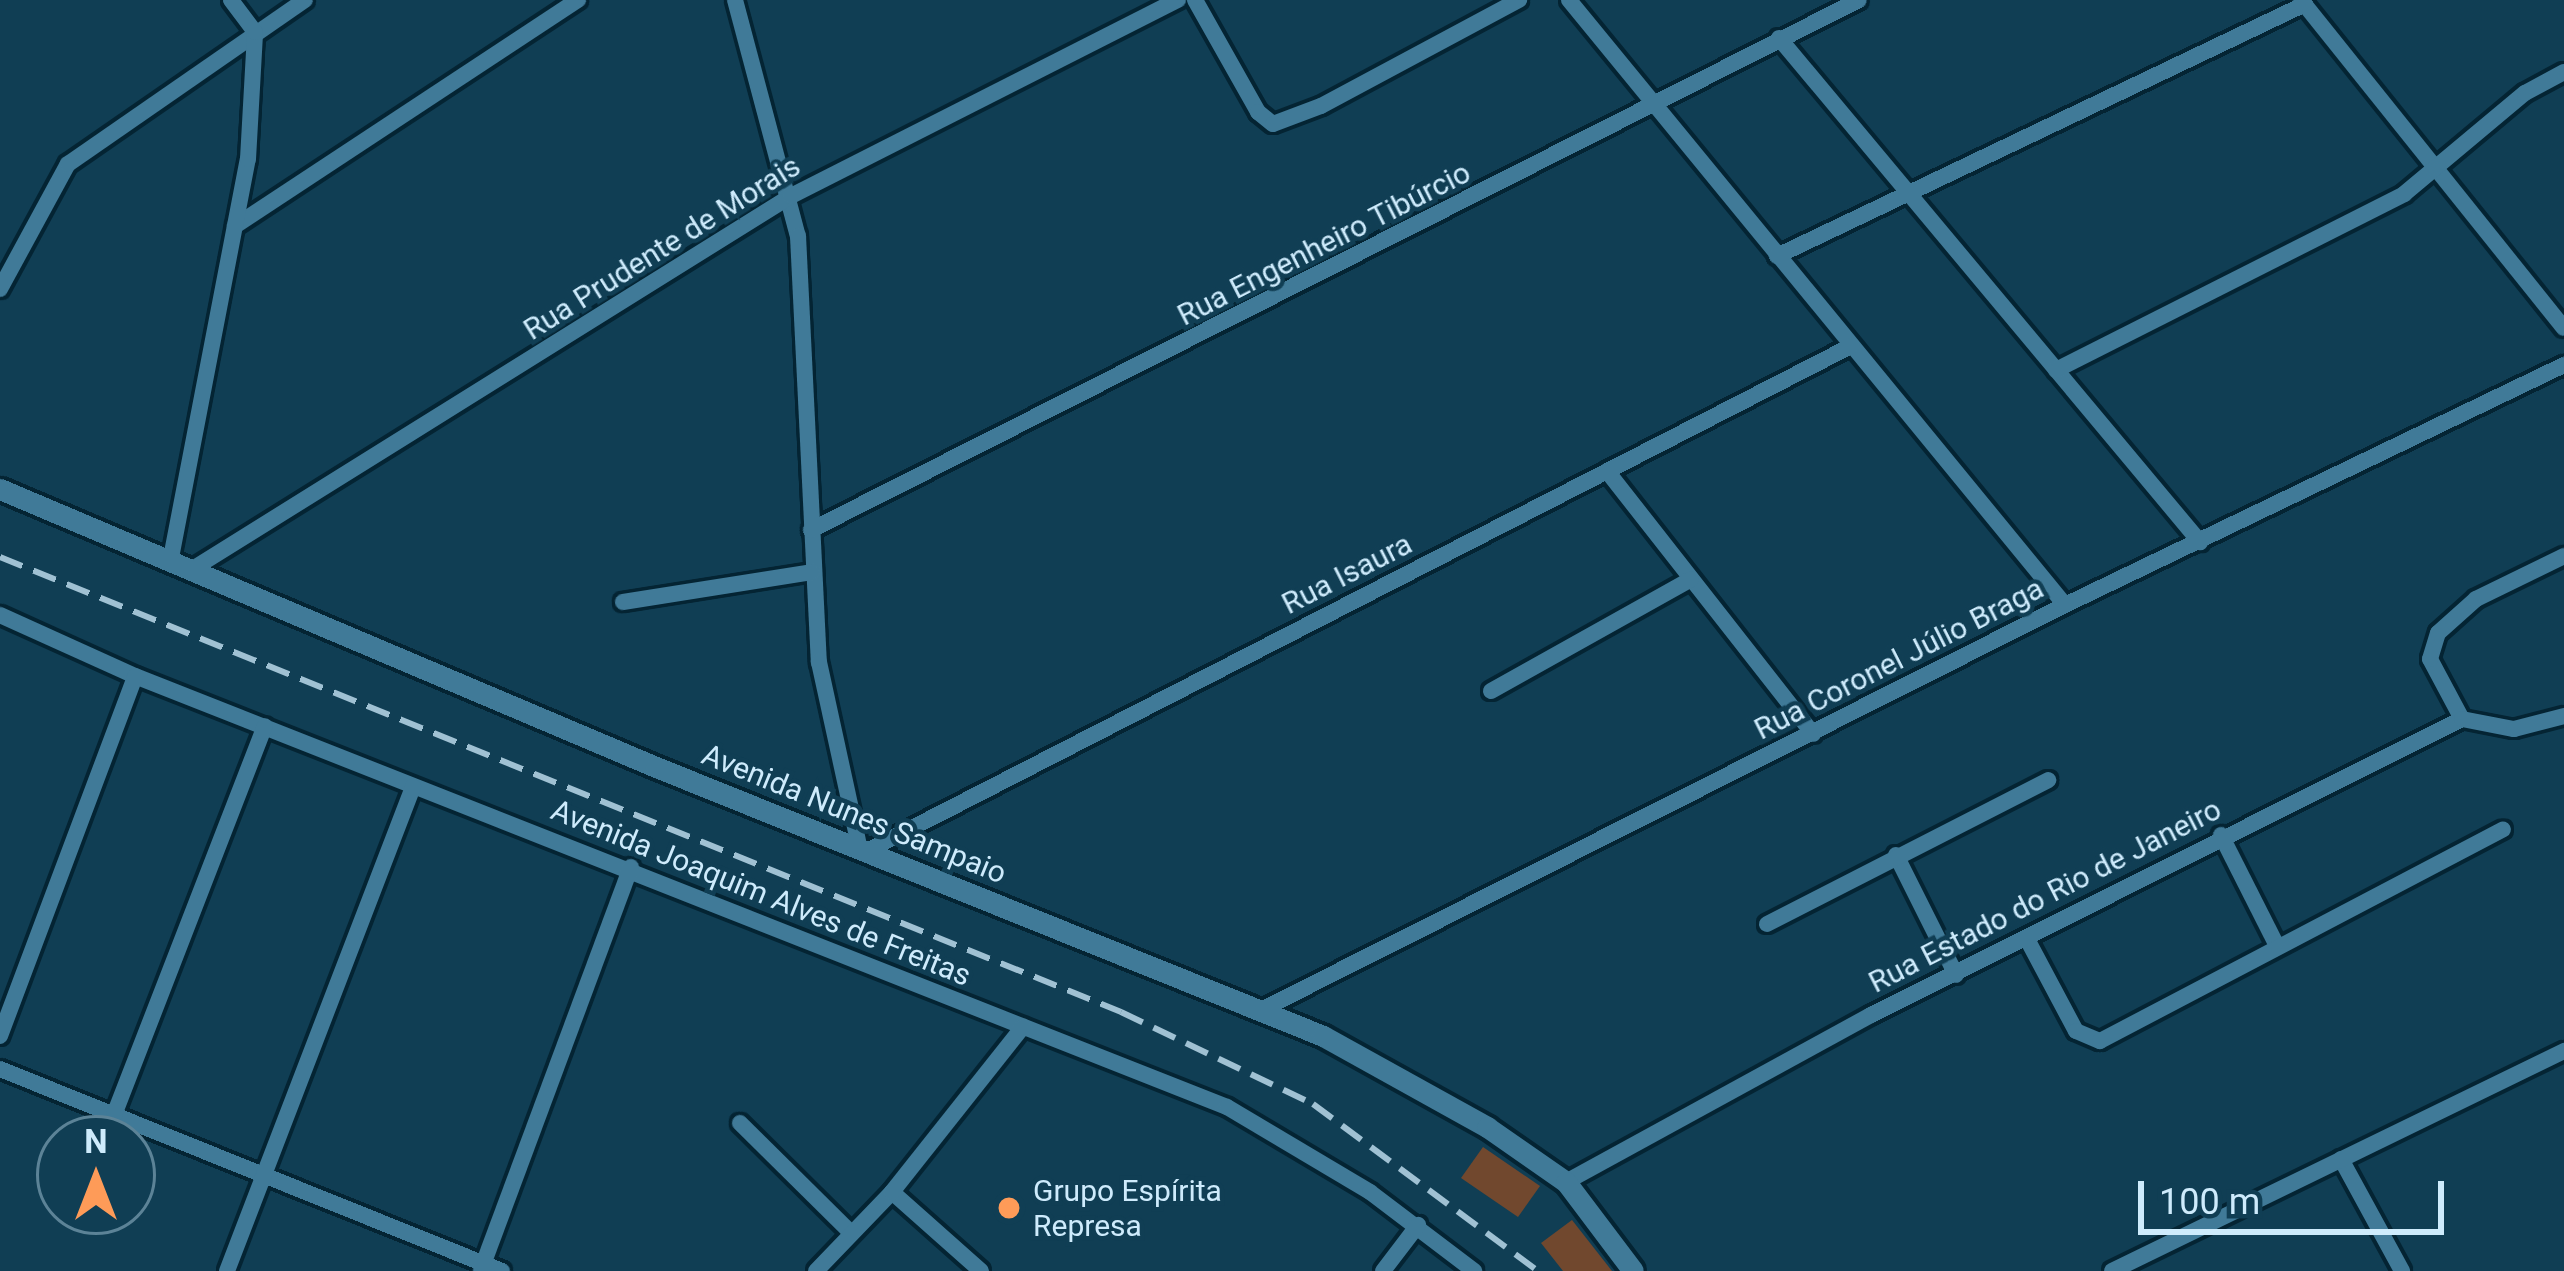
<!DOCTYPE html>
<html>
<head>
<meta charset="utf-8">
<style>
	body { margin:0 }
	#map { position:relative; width:2564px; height:1271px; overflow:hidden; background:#103e54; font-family:Roboto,sans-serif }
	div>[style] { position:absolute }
	.green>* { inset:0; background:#71482e }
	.roads { filter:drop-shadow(3px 0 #042433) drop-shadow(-3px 0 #042433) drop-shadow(0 3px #042433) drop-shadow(0 -3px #042433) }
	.minor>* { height:16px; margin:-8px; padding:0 8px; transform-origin:8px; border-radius:8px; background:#407a98 }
	.tertiary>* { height:21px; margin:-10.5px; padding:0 10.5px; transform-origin:10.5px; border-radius:10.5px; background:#407a98 }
	.rail>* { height:6px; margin-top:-3px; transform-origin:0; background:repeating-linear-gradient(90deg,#a0c1d3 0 24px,transparent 0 36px) }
	.dots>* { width:33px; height:33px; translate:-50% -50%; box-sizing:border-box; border:6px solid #103e54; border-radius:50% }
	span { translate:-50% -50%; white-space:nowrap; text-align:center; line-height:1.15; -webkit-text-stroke:9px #103e54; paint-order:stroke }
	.street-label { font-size:30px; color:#ceebfc }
	.poi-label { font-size:30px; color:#ceebfc }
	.left { translate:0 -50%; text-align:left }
	.north { position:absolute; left:36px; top:1115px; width:120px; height:120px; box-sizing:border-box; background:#103e54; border:3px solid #5c8397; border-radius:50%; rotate:0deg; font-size:33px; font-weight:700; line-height:48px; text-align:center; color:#ceebfc }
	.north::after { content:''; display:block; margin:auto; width:42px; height:54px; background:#fe9b58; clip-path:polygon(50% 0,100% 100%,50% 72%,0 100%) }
	.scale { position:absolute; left:2138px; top:1181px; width:306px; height:54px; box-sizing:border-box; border:6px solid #ceebfc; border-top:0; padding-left:15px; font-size:36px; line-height:42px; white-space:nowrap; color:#ceebfc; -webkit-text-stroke:9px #103e54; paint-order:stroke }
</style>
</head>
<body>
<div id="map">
	<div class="green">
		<div style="clip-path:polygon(1483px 1147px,1540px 1186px,1518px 1217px,1461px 1178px)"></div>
		<div style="clip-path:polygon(1572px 1220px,1612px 1271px,1563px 1271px,1541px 1243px)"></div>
	</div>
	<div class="roads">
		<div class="minor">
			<div style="left:735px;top:0;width:244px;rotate:75.1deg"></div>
			<div style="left:798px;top:236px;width:427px;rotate:87.2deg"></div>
			<div style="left:819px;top:662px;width:188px;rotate:77.7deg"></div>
			<div style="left:1195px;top:0;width:129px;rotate:60.6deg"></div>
			<div style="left:1258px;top:112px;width:19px;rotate:39deg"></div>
			<div style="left:1273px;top:124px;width:51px;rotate:-20.6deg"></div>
			<div style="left:1321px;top:106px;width:225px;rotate:-28.2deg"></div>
			<div style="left:1569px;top:0;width:782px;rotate:50.65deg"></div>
			<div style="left:2301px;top:0;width:420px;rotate:51.3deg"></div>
			<div style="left:1779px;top:38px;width:657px;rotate:50.13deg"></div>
			<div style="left:235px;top:226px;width:411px;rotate:-33.4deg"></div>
			<div style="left:1777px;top:256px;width:585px;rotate:-25.51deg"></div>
			<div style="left:0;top:289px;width:142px;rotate:-61.5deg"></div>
			<div style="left:68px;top:164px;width:288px;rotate:-34.7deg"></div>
			<div style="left:2056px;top:370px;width:390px;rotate:-26.8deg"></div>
			<div style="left:2404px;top:194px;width:158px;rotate:-39.9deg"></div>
			<div style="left:2525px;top:93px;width:44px;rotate:-28.3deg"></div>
			<div style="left:1607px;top:471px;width:334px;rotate:51.9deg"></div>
			<div style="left:811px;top:530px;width:1174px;rotate:-26.83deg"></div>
			<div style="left:170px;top:563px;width:411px;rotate:-79.1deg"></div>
			<div style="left:248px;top:159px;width:127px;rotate:-86.8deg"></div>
			<div style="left:255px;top:32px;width:40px;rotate:-127deg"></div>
			<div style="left:191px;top:570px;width:707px;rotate:-31.94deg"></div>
			<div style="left:791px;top:196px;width:434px;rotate:-26.9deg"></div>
			<div style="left:623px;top:602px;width:191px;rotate:-9deg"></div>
			<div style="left:0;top:615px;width:148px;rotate:24.3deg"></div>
			<div style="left:135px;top:676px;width:1174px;rotate:21.54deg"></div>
			<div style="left:1227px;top:1107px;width:166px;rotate:30.7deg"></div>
			<div style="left:1370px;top:1192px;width:131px;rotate:37.2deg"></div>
			<div style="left:1491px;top:691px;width:229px;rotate:-29.2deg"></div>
			<div style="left:2462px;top:719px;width:68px;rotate:-118.1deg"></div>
			<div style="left:2430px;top:659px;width:27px;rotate:-73deg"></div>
			<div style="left:2438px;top:633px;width:51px;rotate:-41.8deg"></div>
			<div style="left:2476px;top:599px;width:98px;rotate:-26deg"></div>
			<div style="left:2221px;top:835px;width:124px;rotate:63.2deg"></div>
			<div style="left:869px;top:850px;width:1104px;rotate:-27.17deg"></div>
			<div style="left:1896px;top:855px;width:134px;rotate:63.4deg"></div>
			<div style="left:1767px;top:924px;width:316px;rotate:-27.1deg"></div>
			<div style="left:2027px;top:939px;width:104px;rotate:62deg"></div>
			<div style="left:2076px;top:1031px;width:26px;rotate:23deg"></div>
			<div style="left:2100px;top:1041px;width:455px;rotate:-27.7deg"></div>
			<div style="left:1263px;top:1009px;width:898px;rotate:-26.74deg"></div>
			<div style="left:2065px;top:605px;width:554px;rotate:-25.69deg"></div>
			<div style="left:0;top:1036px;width:384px;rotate:-69.4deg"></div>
			<div style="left:0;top:1069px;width:541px;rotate:21.92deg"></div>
			<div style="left:114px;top:1115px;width:417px;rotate:-68.8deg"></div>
			<div style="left:740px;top:1123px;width:155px;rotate:44.7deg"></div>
			<div style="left:2341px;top:1159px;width:128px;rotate:61.4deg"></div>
			<div style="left:1566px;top:1182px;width:348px;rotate:-28.7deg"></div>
			<div style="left:1871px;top:1015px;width:661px;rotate:-26.6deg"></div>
			<div style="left:2462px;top:719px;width:53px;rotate:10.9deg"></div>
			<div style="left:2514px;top:729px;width:52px;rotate:-14.6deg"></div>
			<div style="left:892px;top:1192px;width:119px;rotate:41.6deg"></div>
			<div style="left:481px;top:1270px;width:430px;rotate:-69.6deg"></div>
			<div style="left:227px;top:1271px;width:519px;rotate:-68.98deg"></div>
			<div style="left:816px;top:1271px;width:110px;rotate:-46.1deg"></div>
			<div style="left:892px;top:1192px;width:211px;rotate:-51.6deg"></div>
			<div style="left:1383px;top:1271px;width:58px;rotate:-52.7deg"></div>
			<div style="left:2112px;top:1271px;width:503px;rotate:-25.95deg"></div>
		</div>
		<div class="tertiary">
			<div style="left:0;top:489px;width:712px;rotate:22.97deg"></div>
			<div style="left:656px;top:767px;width:719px;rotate:21.96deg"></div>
			<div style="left:1323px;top:1036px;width:188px;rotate:29deg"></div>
			<div style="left:1487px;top:1127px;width:96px;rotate:34.8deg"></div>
			<div style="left:1566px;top:1182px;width:111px;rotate:53deg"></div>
		</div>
	</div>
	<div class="rail">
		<div style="left:0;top:557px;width:1210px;rotate:22.09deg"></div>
		<div style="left:1121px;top:1012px;width:213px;rotate:25.6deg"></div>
		<div style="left:1313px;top:1104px;width:280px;rotate:36.6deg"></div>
	</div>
	<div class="dots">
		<div style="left:1009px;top:1208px;background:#fe9b58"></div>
	</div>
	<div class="street-label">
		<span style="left:1324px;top:244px;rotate:-27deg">Rua Engenheiro Tibúrcio</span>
		<span style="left:662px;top:248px;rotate:-32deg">Rua Prudente de Morais</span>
		<span style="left:1347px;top:574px;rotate:-27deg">Rua Isaura</span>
		<span style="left:1899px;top:659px;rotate:-27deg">Rua Coronel Júlio Braga</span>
		<span style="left:854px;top:814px;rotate:22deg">Avenida Nunes Sampaio</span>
		<span style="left:761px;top:893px;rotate:22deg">Avenida Joaquim Alves de Freitas</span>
		<span style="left:2045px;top:896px;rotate:-27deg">Rua Estado do Rio de Janeiro</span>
	</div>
	<div class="poi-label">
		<span class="left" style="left:1033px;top:1208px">Grupo Espírita<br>Represa</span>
	</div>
	<div class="north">N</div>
	<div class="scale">100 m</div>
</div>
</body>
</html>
